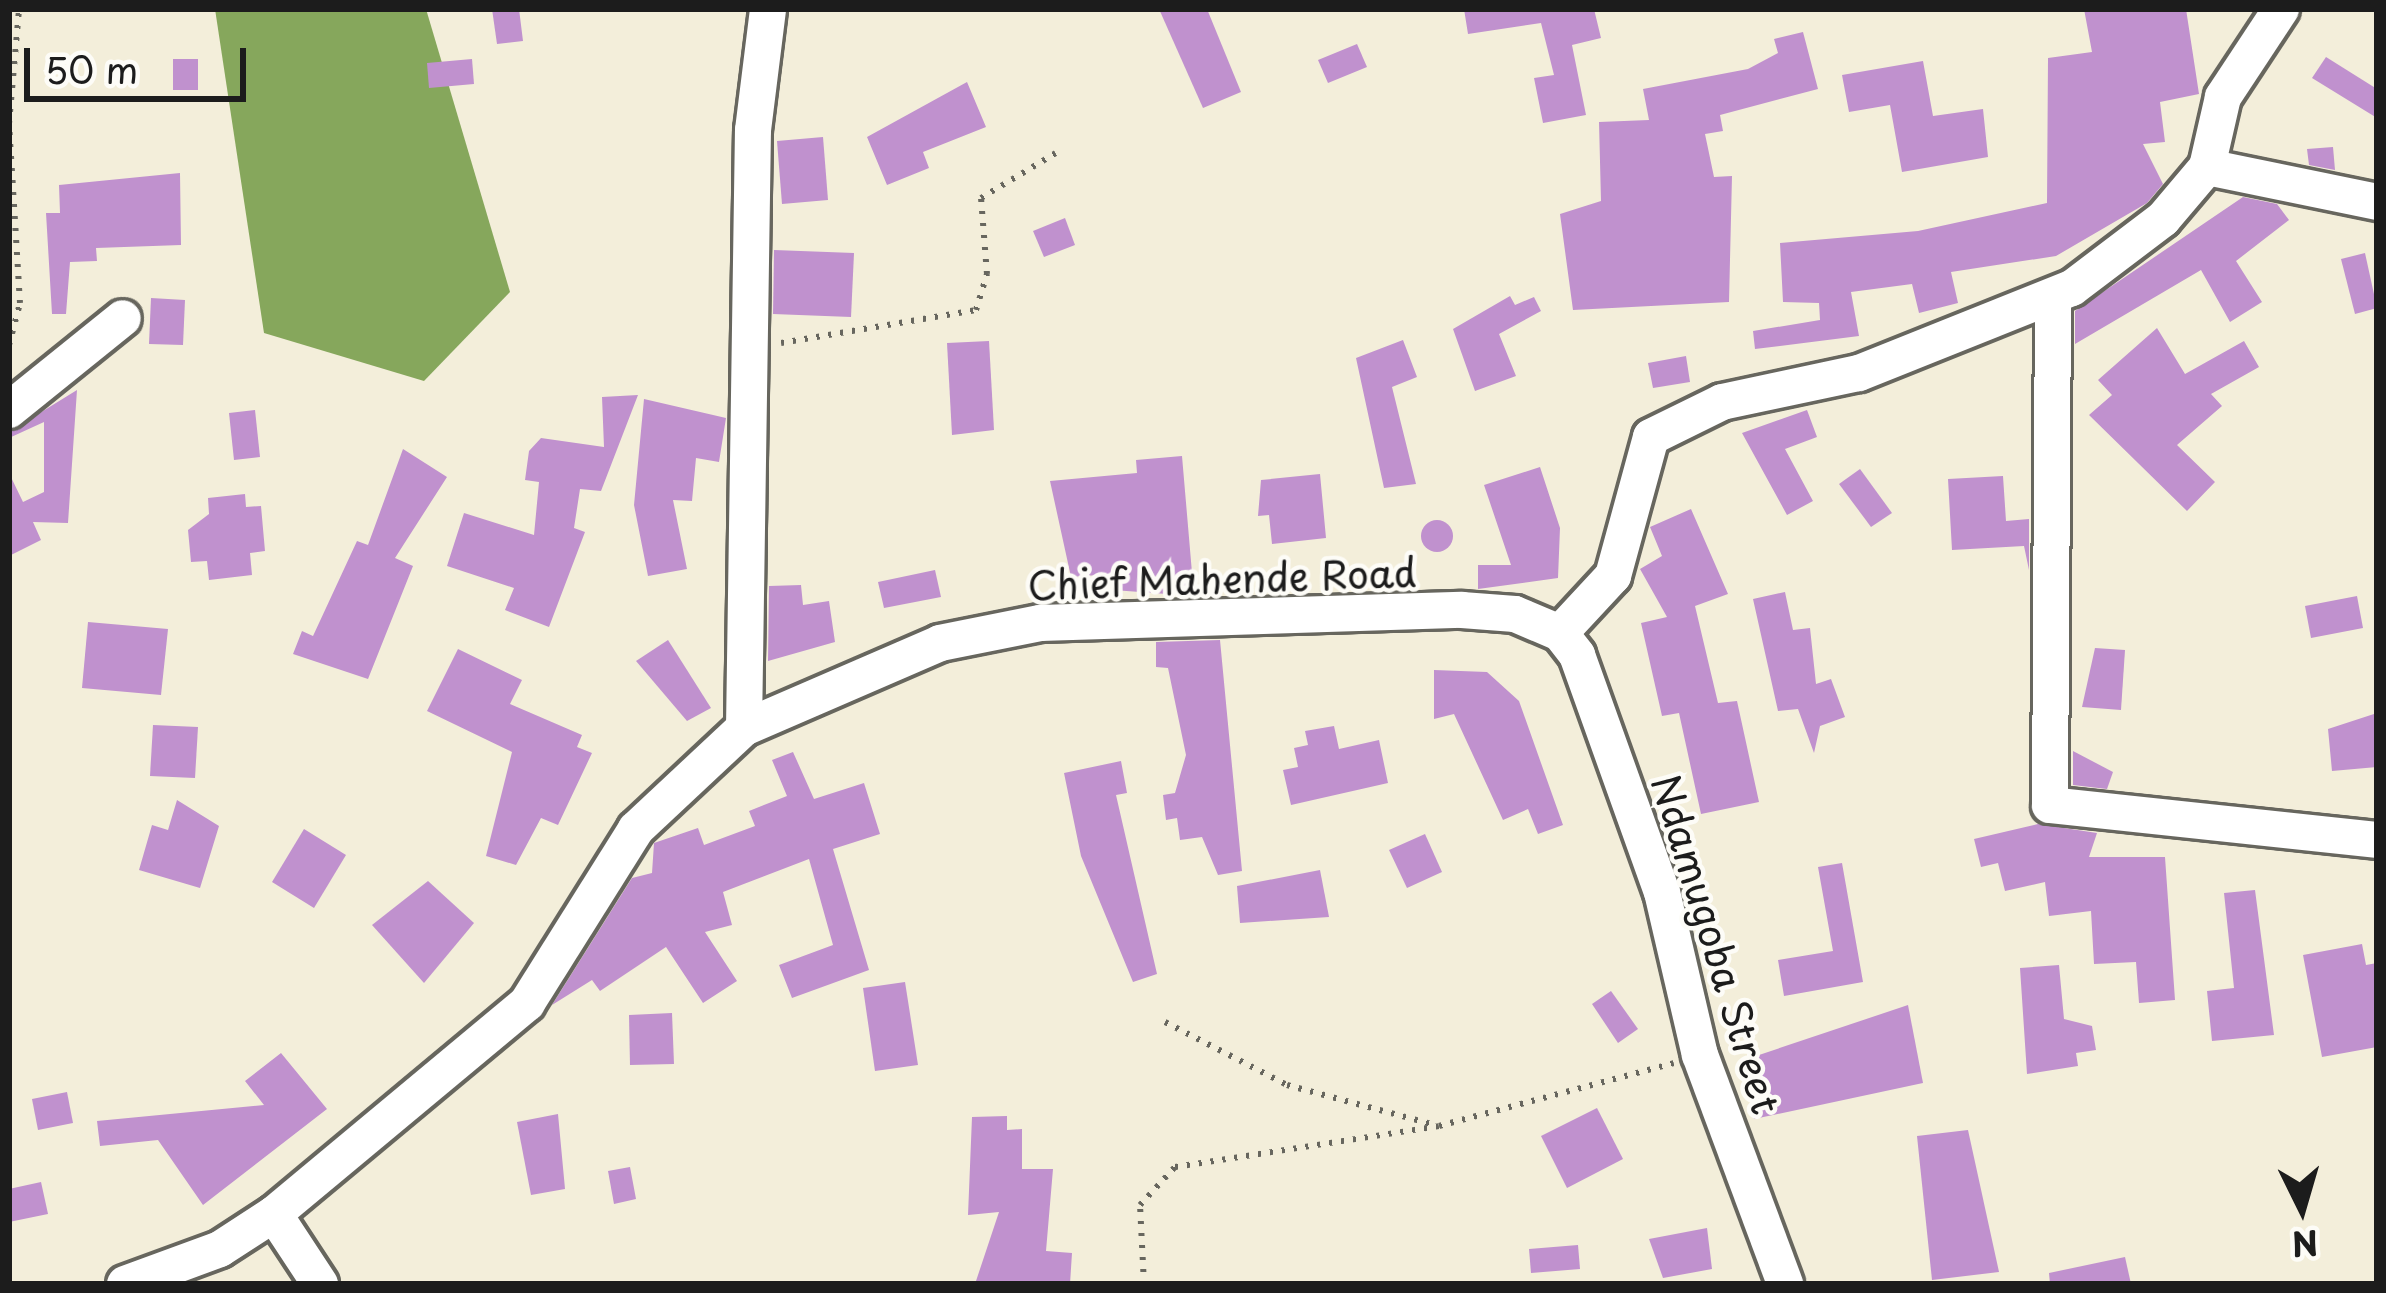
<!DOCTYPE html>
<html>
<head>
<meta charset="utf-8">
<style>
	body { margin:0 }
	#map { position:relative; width:2386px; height:1293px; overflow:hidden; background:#f3eeda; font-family:"Playpen Sans",sans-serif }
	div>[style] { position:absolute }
	.forest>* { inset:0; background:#86a75c }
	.building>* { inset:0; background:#c091ce }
	.round { border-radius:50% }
	.path>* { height:6px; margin-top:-3px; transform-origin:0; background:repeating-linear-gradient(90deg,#67665e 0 3px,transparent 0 12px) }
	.roads { filter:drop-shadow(3px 0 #67665e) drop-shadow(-3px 0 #67665e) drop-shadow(0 3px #67665e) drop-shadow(0 -3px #67665e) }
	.street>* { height:36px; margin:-18px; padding:0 18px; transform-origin:18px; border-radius:18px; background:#fff }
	span { translate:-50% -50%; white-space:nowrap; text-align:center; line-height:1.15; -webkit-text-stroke:9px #fdfcf7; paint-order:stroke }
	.street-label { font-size:39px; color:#1c1c1c }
	.frame { position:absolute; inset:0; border:12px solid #1c1c1c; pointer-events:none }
	.north { position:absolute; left:2242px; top:1149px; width:120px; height:120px; -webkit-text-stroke:9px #fdfcf7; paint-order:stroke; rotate:175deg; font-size:33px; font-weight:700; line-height:48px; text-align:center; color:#1c1c1c }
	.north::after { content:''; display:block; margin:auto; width:42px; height:54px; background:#1c1c1c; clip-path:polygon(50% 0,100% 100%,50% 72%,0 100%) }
	.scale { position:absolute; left:24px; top:48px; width:222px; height:54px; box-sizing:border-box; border:6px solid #1c1c1c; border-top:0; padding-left:15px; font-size:36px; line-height:42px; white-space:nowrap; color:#1c1c1c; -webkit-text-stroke:9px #fdfcf7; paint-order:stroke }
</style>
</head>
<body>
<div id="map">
	<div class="forest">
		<div style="clip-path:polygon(215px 9px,426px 9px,510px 292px,424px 381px,264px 333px)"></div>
	</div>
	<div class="building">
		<div style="clip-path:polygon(492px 9px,519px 9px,523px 41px,497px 44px)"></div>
		<div style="clip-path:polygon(1159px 9px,1207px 9px,1241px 92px,1203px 108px)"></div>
		<div style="clip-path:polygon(1464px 9px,1594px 9px,1601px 38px,1572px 45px,1586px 115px,1543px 123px,1534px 78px,1554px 75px,1541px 23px,1468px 34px)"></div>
		<div style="clip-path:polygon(2084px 9px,2186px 9px,2199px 94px,2160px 102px,2165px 142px,2143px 144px,2163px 184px,2147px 203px,2056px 256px,1951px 272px,1958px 303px,1919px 313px,1912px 284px,1851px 292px,1859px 336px,1755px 349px,1753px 331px,1820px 320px,1819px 303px,1783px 302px,1780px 243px,1918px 231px,2047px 203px,2048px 58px,2092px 52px)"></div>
		<div style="clip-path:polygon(1803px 32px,1818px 89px,1720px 115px,1723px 131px,1705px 134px,1714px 177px,1732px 176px,1729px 302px,1573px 310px,1560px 214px,1601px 201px,1599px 122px,1649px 120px,1643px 89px,1748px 69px,1778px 53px,1774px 39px)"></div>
		<div style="clip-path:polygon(1357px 44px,1367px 67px,1328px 83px,1318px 60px)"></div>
		<div style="clip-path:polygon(2326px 57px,2377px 89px,2377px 118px,2312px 78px)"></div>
		<div style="clip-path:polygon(173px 59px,198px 59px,198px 90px,173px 90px)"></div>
		<div style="clip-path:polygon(472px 59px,474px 84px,429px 88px,427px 63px)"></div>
		<div style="clip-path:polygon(1923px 61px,1933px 116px,1983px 109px,1988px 157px,1902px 172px,1890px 105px,1849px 112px,1842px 75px)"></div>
		<div style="clip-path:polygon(967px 82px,986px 127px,923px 152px,929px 168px,887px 185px,867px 137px)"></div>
		<div style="clip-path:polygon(823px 137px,828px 200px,782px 204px,777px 141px)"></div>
		<div style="clip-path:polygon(2333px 147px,2335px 170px,2309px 165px,2307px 149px)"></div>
		<div style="clip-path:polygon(180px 173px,181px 245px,96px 248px,97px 261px,70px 262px,66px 314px,52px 314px,46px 213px,60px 213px,59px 185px)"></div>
		<div style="clip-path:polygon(2243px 197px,2277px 204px,2289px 220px,2236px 261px,2262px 302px,2230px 322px,2201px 270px,2075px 344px,2075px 311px)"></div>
		<div style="clip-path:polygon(1065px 218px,1075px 245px,1044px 257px,1033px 231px)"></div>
		<div style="clip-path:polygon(774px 250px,854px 253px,851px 317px,773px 314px)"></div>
		<div style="clip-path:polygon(2365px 253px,2377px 308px,2355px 314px,2341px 259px)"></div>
		<div style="clip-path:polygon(1510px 296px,1515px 305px,1534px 297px,1541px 311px,1499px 334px,1516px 376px,1475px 391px,1453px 329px)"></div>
		<div style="clip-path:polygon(151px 298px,185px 300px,183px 345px,149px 344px)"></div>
		<div style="clip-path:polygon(2157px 328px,2185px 374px,2244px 341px,2259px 367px,2211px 394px,2222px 406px,2177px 445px,2215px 482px,2187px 511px,2089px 415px,2112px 395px,2098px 380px)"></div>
		<div style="clip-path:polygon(1403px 340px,1417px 377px,1392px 387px,1416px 484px,1384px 488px,1356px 358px)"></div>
		<div style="clip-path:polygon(989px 341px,994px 430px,952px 435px,947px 343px)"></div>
		<div style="clip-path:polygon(1686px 356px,1690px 382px,1653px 388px,1648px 363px)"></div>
		<div style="clip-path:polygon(77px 390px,68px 523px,33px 522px,41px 540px,9px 556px,9px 473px,23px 502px,44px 492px,44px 422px,9px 438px,9px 432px)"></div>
		<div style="clip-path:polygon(638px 395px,601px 491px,580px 489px,574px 528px,585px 532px,549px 627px,505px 610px,514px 588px,447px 566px,464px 513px,534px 535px,539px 482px,525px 480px,529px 451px,541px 438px,604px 447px,602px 397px)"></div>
		<div style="clip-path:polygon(644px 399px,726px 418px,719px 462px,696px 458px,692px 501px,673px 500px,687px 569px,648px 576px,634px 505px)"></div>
		<div style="clip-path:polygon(255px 410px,260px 457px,234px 460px,229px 413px)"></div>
		<div style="clip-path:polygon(1807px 410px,1817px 437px,1785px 449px,1813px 501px,1787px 515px,1742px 433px)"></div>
		<div style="clip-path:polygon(403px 449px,447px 477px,395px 558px,413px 566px,368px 679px,293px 654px,302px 631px,313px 636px,357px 541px,368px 545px)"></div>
		<div style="clip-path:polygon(1182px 456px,1194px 596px,1113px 590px,1112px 574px,1071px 577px,1050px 481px,1137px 473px,1136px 460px)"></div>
		<div style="clip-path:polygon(1540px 467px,1560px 528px,1558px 578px,1478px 589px,1478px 565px,1511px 565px,1484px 485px)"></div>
		<div style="clip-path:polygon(1860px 469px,1892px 513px,1871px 527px,1839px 484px)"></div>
		<div style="clip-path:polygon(1320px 474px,1326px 538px,1272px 544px,1269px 515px,1258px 516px,1261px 480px)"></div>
		<div style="clip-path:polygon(2003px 476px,2006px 521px,2029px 519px,2029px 570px,2024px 546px,1952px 550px,1948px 479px)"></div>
		<div style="clip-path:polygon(245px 494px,246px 507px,261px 506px,265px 551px,250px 553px,252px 575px,209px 580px,207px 561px,191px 562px,188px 530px,209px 514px,208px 498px)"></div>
		<div style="clip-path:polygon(1691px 509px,1728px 594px,1695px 606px,1718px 703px,1737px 701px,1759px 802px,1701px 814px,1679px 713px,1662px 716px,1641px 623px,1667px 617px,1640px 569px,1662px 556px,1650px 527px)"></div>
		<div class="round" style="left:1421px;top:520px;width:32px;height:32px"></div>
		<div style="clip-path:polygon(935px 570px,941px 597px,884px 608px,878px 582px)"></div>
		<div style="clip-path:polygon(801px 585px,803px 605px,829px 601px,835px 642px,768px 661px,769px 586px)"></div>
		<div style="clip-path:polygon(1785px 592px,1793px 630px,1810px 628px,1816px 684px,1831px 679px,1845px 717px,1820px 726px,1814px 753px,1798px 709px,1778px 711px,1753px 599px)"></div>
		<div style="clip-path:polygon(2357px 596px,2363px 628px,2311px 638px,2305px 606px)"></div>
		<div style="clip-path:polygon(88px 622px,168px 629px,161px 695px,82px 688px)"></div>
		<div style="clip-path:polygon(668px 640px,711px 708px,687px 721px,636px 661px)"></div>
		<div style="clip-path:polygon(1220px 640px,1242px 871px,1218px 875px,1202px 837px,1180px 840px,1177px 818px,1166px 820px,1163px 795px,1175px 793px,1186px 755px,1168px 668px,1156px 667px,1156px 642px)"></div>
		<div style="clip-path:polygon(2095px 648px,2125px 650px,2121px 710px,2082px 707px)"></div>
		<div style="clip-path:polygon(458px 649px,522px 680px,510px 704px,582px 735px,577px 747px,592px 753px,558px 825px,541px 818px,516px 865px,486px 856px,512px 752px,427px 711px)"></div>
		<div style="clip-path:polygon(1434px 670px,1487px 672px,1519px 701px,1563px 825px,1538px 834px,1528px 809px,1503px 820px,1454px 714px,1434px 719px)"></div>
		<div style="clip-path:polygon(2377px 713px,2377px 767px,2332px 771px,2328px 729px)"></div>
		<div style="clip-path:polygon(153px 725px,198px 727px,195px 778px,150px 776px)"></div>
		<div style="clip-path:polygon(1334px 726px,1339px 749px,1379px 740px,1388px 783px,1291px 805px,1283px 770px,1298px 767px,1294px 748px,1308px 745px,1305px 731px)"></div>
		<div style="clip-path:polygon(2073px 751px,2113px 772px,2107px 789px,2073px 785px)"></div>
		<div style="clip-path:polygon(793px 752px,814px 799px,864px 783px,880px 834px,833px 849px,869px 970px,792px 998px,779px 965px,833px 945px,809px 859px,723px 892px,732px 925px,705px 932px,737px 981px,703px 1003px,666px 947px,600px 991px,592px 980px,552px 1005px,632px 878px,652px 873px,654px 843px,698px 828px,704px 845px,755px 826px,749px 811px,787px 796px,772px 760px)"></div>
		<div style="clip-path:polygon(1121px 761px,1127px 793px,1116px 795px,1157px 974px,1133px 982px,1081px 856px,1064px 773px)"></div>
		<div style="clip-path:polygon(177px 800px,219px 826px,200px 888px,139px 870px,152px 825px,168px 830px)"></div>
		<div style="clip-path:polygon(2038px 824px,2097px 833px,2089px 857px,2165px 857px,2175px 1000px,2139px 1003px,2136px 962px,2094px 964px,2091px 911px,2049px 916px,2045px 882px,2005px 891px,1998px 863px,1981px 867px,1974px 839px)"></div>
		<div style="clip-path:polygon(304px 829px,346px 855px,314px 908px,272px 882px)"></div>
		<div style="clip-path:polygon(1425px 834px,1442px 872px,1407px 888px,1389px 850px)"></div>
		<div style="clip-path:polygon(1842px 863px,1863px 982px,1784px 996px,1778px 960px,1833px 951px,1818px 867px)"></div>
		<div style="clip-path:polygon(1320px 870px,1329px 917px,1240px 923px,1237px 886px)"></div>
		<div style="clip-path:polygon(428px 881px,474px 923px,424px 983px,372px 925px)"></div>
		<div style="clip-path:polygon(2255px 890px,2274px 1035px,2212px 1041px,2207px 991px,2234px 988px,2224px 893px)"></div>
		<div style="clip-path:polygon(2362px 944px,2366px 965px,2377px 963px,2377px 1047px,2322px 1057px,2303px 955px)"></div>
		<div style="clip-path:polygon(2059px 965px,2064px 1019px,2092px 1026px,2096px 1050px,2076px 1053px,2078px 1066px,2027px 1074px,2020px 968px)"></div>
		<div style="clip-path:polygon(905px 982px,918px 1065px,875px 1071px,863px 988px)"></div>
		<div style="clip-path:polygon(1611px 991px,1638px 1029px,1618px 1043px,1592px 1004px)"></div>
		<div style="clip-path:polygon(1908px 1005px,1923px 1083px,1754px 1119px,1744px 1060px)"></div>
		<div style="clip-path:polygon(672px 1013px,674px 1064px,630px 1065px,629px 1015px)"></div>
		<div style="clip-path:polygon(281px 1053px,327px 1109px,203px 1205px,158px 1140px,100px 1146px,97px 1121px,264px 1105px,245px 1081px)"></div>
		<div style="clip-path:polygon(67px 1092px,73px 1123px,38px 1130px,32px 1099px)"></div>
		<div style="clip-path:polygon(1597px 1108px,1623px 1159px,1567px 1188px,1541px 1136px)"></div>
		<div style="clip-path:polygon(558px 1114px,565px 1189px,531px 1195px,517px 1122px)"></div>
		<div style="clip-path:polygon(1007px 1116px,1007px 1130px,1022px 1129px,1022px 1169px,1053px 1169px,1046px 1251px,1072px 1253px,1070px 1284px,975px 1284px,999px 1212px,968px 1215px,972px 1117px)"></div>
		<div style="clip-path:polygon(1968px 1130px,1999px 1272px,1932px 1280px,1917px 1136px)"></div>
		<div style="clip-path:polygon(630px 1167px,636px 1199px,614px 1204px,608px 1171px)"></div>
		<div style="clip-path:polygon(41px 1182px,48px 1214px,9px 1222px,9px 1189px)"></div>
		<div style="clip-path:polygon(1707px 1228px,1712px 1269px,1663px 1278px,1649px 1239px)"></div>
		<div style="clip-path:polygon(1578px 1245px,1580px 1269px,1531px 1273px,1529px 1249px)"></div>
		<div style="clip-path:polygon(2125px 1257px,2131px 1284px,2050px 1284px,2049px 1273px)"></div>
	</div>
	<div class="path">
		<div style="left:781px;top:343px;width:198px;rotate:-9.6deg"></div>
		<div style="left:976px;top:310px;width:38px;rotate:-73deg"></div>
		<div style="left:987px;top:274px;width:76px;rotate:-94.5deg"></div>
		<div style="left:981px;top:198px;width:87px;rotate:-31deg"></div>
		<div style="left:9px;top:345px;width:43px;rotate:-75.3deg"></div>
		<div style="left:20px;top:303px;width:179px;rotate:-93.5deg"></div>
		<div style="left:9px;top:124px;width:115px;rotate:-85deg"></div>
		<div style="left:1165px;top:1022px;width:137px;rotate:27.3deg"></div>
		<div style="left:1287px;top:1085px;width:153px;rotate:15.1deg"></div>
		<div style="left:1144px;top:1284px;width:79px;rotate:-92.9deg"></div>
		<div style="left:1140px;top:1205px;width:52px;rotate:-47.4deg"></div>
		<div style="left:1175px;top:1167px;width:267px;rotate:-8.8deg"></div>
		<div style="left:1439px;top:1126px;width:243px;rotate:-15deg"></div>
	</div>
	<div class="roads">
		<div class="street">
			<div style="left:2207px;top:167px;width:174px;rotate:11.6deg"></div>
			<div style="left:2053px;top:297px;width:508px;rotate:90.34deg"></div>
			<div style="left:2050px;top:805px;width:329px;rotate:6.1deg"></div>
			<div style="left:9px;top:410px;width:146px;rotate:-38.9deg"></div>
			<div style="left:1560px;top:633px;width:78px;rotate:-47.1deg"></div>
			<div style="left:1613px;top:576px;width:144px;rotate:-74.7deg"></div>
			<div style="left:1651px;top:437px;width:79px;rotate:-26.2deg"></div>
			<div style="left:1722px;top:402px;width:140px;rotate:-12deg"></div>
			<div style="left:1859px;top:373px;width:229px;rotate:-21.8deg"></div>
			<div style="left:2072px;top:288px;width:114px;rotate:-37.2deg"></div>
			<div style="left:2163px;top:219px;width:68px;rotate:-49.8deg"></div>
			<div style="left:2207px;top:167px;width:72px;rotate:-77.1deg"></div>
			<div style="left:2223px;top:97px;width:105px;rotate:-56.6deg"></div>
			<div style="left:744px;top:728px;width:598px;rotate:-89.14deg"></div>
			<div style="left:753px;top:130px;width:122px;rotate:-82.9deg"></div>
			<div style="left:274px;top:1214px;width:84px;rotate:56.7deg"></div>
			<div style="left:125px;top:1284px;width:101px;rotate:-20.2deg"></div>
			<div style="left:220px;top:1249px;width:64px;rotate:-32.9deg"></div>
			<div style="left:274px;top:1214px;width:329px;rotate:-39.8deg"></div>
			<div style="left:527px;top:1003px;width:205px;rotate:-57.9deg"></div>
			<div style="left:636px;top:829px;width:148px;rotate:-43.1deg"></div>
			<div style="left:744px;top:728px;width:214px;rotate:-23.4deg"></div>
			<div style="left:940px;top:643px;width:102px;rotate:-11.3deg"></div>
			<div style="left:1040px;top:623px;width:422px;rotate:-1.8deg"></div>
			<div style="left:1462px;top:610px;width:53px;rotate:4.3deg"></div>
			<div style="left:1515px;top:614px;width:49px;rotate:22.9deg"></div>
			<div style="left:1560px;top:633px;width:28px;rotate:52deg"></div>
			<div style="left:1577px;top:655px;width:252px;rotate:70.3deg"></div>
			<div style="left:1662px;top:892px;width:167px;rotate:76.9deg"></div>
			<div style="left:1700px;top:1055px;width:244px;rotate:69.6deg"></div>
		</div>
	</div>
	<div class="street-label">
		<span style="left:1222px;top:578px;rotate:-2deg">Chief Mahende Road</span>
		<span style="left:1717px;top:944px;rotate:73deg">Ndamugoba Street</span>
	</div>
	<div class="frame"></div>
	<div class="north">N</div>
	<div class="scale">50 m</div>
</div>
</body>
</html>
